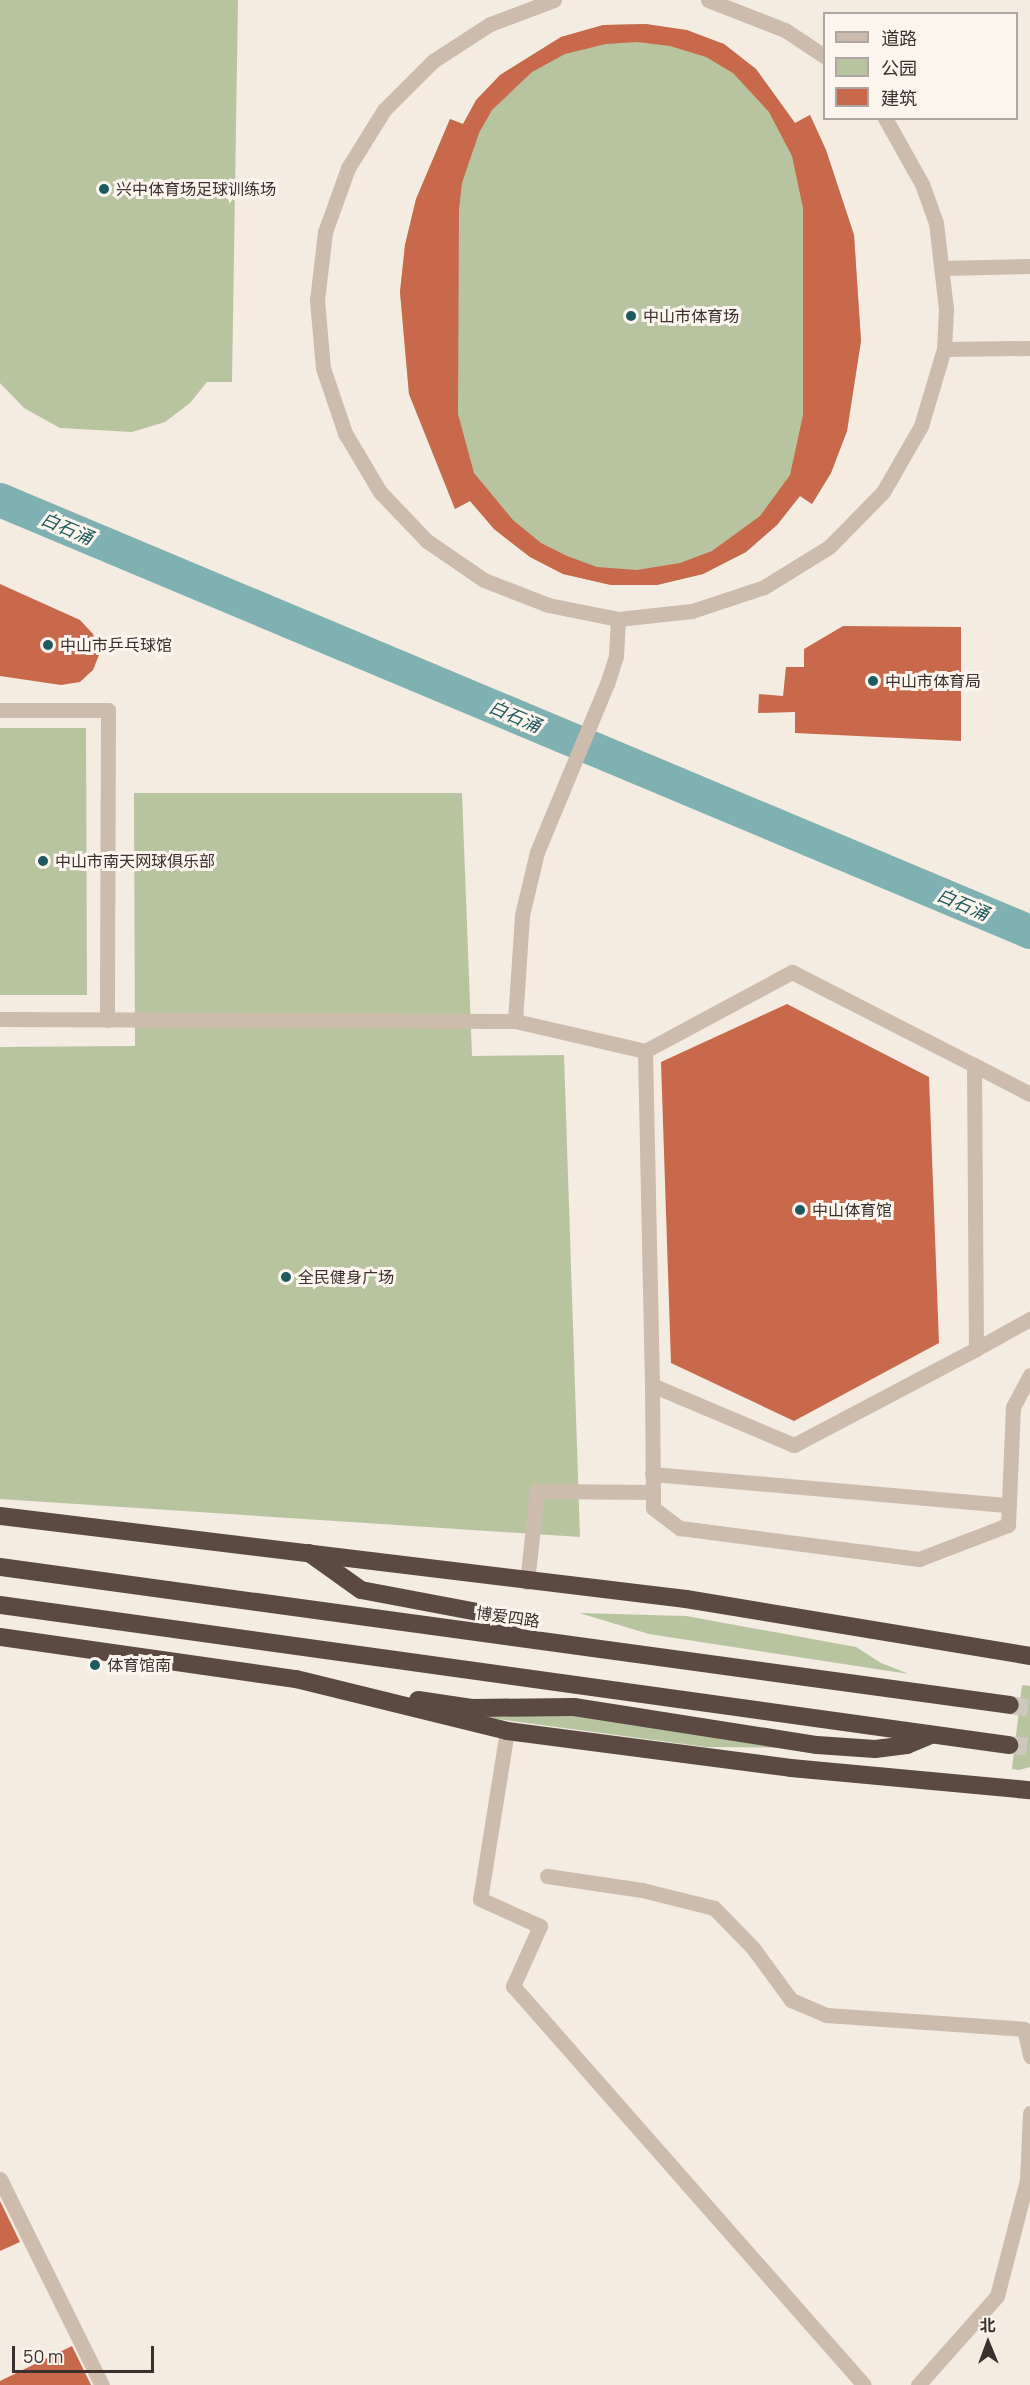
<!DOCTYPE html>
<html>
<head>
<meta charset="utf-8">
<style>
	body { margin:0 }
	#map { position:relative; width:1030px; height:2385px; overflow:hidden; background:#f4ebe1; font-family:Manrope,"Noto Sans SC",sans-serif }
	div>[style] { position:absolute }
	.green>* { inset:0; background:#b8c4a0 }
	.river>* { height:34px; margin:-17px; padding:0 17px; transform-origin:17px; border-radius:17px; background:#7fb0b2 }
	.building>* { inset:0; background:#c8694b }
	.highway-tunnel>* { height:18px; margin-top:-9px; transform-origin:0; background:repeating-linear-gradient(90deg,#cfc6bd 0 18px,transparent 0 27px) }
	.minor>* { height:15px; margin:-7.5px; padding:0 7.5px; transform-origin:7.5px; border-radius:7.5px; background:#cdbbac }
	.highway>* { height:18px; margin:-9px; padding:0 9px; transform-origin:9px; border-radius:9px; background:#5c4a42 }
	.dots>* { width:16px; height:16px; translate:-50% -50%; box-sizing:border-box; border:3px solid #fbf5ee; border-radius:50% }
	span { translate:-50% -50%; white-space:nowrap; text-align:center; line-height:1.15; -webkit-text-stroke:6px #fbf5ee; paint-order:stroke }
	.poi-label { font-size:16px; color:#3b302b }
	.left { translate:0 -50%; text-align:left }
	.street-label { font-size:16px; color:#3b302b }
	.water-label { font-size:18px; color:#1f5a5e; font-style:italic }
	.legend { position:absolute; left:823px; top:12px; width:195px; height:108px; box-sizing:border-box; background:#fbf5ee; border:2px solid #aea6a0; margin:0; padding:8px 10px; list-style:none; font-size:18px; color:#3b302b }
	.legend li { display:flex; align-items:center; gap:12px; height:30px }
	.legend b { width:30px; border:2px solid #aea6a0 }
	.north { position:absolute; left:958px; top:2313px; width:60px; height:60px; -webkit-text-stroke:4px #fbf5ee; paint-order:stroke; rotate:359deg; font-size:16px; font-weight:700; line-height:24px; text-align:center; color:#3b302b }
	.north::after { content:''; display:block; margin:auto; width:21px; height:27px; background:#3b302b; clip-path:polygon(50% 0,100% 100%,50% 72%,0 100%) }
	.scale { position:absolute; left:12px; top:2346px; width:142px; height:27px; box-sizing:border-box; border:3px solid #3b302b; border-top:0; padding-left:8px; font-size:18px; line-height:21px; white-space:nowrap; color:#3b302b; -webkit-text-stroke:4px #fbf5ee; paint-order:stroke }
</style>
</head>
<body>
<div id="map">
	<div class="green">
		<div style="clip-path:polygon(0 0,238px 0,232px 382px,207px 382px,190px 403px,165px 422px,132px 432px,60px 428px,24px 408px,0 383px)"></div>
		<div style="clip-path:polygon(646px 24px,724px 44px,756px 69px,795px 123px,810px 115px,826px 150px,854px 235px,861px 341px,847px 431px,831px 473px,812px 504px,800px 496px,777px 525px,746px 552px,703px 574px,657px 585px,611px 585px,563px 574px,530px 557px,494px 529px,470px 501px,455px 509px,409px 394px,400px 292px,405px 245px,416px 199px,450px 119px,463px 124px,500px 75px,561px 37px,604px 25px)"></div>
		<div style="clip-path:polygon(0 728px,86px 728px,87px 995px,0 995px)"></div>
		<div style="clip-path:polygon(134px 793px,462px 793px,472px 1056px,564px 1055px,580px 1537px,0 1499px,0 1047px,135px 1046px)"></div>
		<div style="clip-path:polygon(579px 1613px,686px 1616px,856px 1647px,881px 1663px,909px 1674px,649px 1634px)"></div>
		<div style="clip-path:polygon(1022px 1685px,1030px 1686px,1030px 1767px,1019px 1770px,1012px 1769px)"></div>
		<div style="clip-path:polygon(544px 1711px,800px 1748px,706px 1747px,460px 1714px)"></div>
	</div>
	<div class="river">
		<div style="left:0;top:500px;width:1117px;rotate:22.75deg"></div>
	</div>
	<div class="building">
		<div style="clip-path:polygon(evenodd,646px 24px,687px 30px,724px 44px,756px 69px,795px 123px,810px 115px,826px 150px,854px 235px,861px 341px,847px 431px,831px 473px,812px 504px,800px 496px,777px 525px,746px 552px,703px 574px,657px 585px,611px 585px,563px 574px,530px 557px,494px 529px,470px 501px,455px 509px,409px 394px,400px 292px,405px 245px,416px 199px,450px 119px,463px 124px,476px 100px,500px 75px,561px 37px,603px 25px,646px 24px,637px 42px,670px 46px,706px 57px,733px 73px,769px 112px,792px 156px,803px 208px,803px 415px,790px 475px,760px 516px,712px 551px,680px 563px,637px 570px,597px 567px,567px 556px,541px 543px,513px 520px,474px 473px,458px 414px,459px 209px,462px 183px,479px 133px,492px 110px,532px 72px,565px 54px,606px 44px,637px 42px)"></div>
		<div style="clip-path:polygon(0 584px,80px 620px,93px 634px,99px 655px,93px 670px,80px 682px,61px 685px,0 676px)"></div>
		<div style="clip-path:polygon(843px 626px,961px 627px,961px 741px,795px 733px,795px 712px,758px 713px,759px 694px,783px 696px,786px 667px,804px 667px,804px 649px)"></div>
		<div style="clip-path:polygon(787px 1004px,929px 1077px,939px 1343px,794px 1421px,671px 1363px,661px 1062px)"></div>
		<div style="clip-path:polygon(0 2201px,20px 2242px,0 2251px)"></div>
		<div style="clip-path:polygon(72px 2346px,91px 2385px,0 2385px,0 2381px)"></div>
	</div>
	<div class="highway-tunnel">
		<div style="left:1010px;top:1705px;width:20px;rotate:9deg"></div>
		<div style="left:1009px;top:1745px;width:21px;rotate:5deg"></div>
	</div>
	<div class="minor">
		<div style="left:554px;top:0;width:68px;rotate:159.4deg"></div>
		<div style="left:490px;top:24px;width:68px;rotate:147deg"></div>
		<div style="left:433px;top:61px;width:69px;rotate:135deg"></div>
		<div style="left:384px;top:110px;width:68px;rotate:121.8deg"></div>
		<div style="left:348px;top:168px;width:68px;rotate:109.8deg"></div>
		<div style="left:325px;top:232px;width:68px;rotate:96.7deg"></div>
		<div style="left:317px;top:300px;width:68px;rotate:85deg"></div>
		<div style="left:323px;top:368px;width:69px;rotate:71.3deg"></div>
		<div style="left:345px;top:433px;width:69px;rotate:59.3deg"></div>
		<div style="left:380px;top:492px;width:68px;rotate:46.2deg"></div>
		<div style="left:427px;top:541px;width:69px;rotate:34.4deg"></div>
		<div style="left:484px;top:580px;width:69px;rotate:21.3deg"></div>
		<div style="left:548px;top:605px;width:71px;rotate:11.3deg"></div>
		<div style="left:618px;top:619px;width:74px;rotate:-6.2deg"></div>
		<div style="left:692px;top:611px;width:76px;rotate:-18.4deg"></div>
		<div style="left:764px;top:587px;width:76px;rotate:-31.6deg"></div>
		<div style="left:829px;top:547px;width:77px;rotate:-45.5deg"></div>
		<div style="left:883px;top:492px;width:76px;rotate:-60.1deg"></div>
		<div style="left:921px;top:426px;width:80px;rotate:-73.4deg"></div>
		<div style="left:944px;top:349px;width:40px;rotate:-87.1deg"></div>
		<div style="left:946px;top:309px;width:87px;rotate:-96.6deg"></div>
		<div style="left:936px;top:223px;width:41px;rotate:-109.7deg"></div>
		<div style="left:922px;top:184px;width:76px;rotate:-119.3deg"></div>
		<div style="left:708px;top:0;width:83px;rotate:21.3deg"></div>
		<div style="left:785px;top:30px;width:47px;rotate:33.7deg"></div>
		<div style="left:942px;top:268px;width:88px;rotate:-1.3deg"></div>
		<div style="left:944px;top:349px;width:86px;rotate:-0.7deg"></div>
		<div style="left:0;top:710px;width:108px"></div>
		<div style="left:108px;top:710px;width:310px;rotate:90.2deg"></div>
		<div style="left:0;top:1019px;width:515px;rotate:0.22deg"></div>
		<div style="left:515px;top:1021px;width:106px;rotate:-86.2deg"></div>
		<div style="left:522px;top:915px;width:65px;rotate:-76.6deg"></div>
		<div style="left:537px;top:852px;width:182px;rotate:-67.4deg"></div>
		<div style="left:607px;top:684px;width:29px;rotate:-72deg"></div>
		<div style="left:616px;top:656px;width:37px;rotate:-87deg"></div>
		<div style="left:515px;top:1021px;width:133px;rotate:13deg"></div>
		<div style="left:645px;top:1051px;width:167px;rotate:-28.3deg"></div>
		<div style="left:792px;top:972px;width:204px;rotate:27.1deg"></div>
		<div style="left:974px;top:1065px;width:284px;rotate:89.6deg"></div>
		<div style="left:976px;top:1349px;width:206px;rotate:152.2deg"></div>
		<div style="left:794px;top:1445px;width:154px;rotate:-157.1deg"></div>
		<div style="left:652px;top:1385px;width:334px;rotate:-91.2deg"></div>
		<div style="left:974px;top:1065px;width:63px;rotate:27.4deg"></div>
		<div style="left:976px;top:1349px;width:62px;rotate:-29.1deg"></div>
		<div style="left:652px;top:1385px;width:123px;rotate:89.5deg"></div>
		<div style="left:653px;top:1508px;width:34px;rotate:37deg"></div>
		<div style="left:680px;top:1528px;width:241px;rotate:7.4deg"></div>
		<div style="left:919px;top:1559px;width:95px;rotate:-20.9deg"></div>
		<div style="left:1008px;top:1525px;width:118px;rotate:-87.6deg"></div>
		<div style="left:1013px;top:1407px;width:36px;rotate:-62deg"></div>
		<div style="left:652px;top:1474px;width:358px;rotate:5deg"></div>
		<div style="left:527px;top:1582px;width:92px;rotate:-83.7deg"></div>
		<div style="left:537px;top:1491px;width:116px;rotate:0.5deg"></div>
		<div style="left:507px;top:1731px;width:170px;rotate:99.1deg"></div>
		<div style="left:480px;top:1899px;width:66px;rotate:24.2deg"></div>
		<div style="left:540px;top:1926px;width:66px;rotate:114.2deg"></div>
		<div style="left:513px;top:1986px;width:531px;rotate:48.66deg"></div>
		<div style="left:547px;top:1876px;width:96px;rotate:8.4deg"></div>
		<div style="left:642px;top:1890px;width:74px;rotate:14deg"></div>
		<div style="left:714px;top:1908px;width:56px;rotate:45.7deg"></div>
		<div style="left:753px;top:1948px;width:64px;rotate:53.8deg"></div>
		<div style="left:791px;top:2000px;width:38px;rotate:23deg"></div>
		<div style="left:826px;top:2015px;width:198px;rotate:4deg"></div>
		<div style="left:1024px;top:2029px;width:28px;rotate:77deg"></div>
		<div style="left:0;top:2179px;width:230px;rotate:63.7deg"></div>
		<div style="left:918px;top:2385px;width:119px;rotate:-48.4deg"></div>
		<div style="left:997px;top:2296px;width:120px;rotate:-75.5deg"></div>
		<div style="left:1027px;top:2180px;width:67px;rotate:-87.4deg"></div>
	</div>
	<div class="highway">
		<div style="left:0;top:1516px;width:691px;rotate:6.9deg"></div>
		<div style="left:686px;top:1599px;width:349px;rotate:9.4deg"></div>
		<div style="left:309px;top:1553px;width:64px;rotate:35.4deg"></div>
		<div style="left:361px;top:1590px;width:124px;rotate:10.7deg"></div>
		<div style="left:483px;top:1613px;width:39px;rotate:35deg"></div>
		<div style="left:0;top:1567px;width:1019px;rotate:7.78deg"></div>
		<div style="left:0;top:1605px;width:1019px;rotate:7.9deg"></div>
		<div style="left:0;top:1637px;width:299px;rotate:8.1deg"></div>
		<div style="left:296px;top:1679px;width:217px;rotate:13.8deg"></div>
		<div style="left:507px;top:1731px;width:286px;rotate:7.4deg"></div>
		<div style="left:791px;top:1768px;width:240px;rotate:5.3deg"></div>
		<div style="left:418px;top:1700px;width:56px;rotate:8.3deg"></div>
		<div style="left:473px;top:1708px;width:101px;rotate:-0.6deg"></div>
		<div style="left:574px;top:1707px;width:246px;rotate:8.9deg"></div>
		<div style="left:817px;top:1745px;width:58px;rotate:3.9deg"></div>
		<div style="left:875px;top:1749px;width:32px;rotate:-7deg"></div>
		<div style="left:907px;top:1745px;width:26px;rotate:-23deg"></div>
	</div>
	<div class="dots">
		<div style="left:104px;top:189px;background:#1f5a5e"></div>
		<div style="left:631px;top:316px;background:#1f5a5e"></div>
		<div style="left:48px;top:645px;background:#1f5a5e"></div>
		<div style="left:873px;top:681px;background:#1f5a5e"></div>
		<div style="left:43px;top:861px;background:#1f5a5e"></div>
		<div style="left:800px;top:1210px;background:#1f5a5e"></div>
		<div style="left:286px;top:1277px;background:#1f5a5e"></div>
		<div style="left:95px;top:1665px;background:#1f5a5e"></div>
	</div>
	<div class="poi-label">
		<span class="left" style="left:116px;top:189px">兴中体育场足球训练场</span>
		<span class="left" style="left:643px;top:316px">中山市体育场</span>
		<span class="left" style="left:60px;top:645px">中山市乒乓球馆</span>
		<span class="left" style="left:885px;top:681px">中山市体育局</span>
		<span class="left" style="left:55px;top:861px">中山市南天网球俱乐部</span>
		<span class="left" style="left:812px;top:1210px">中山体育馆</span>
		<span class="left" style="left:298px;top:1277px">全民健身广场</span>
		<span class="left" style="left:107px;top:1665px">体育馆南</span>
	</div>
	<div class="street-label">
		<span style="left:508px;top:1617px;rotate:8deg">博爱四路</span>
	</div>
	<div class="water-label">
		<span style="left:67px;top:528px;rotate:23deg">白石涌</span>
		<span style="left:515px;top:716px;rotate:23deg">白石涌</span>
		<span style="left:963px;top:904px;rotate:23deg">白石涌</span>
	</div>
	<ul class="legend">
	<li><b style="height:8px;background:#cdbbac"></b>道路</li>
	<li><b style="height:16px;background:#b8c4a0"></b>公园</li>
	<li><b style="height:16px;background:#c8694b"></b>建筑</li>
	</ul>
	<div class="north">北</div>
	<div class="scale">50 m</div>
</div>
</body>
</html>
